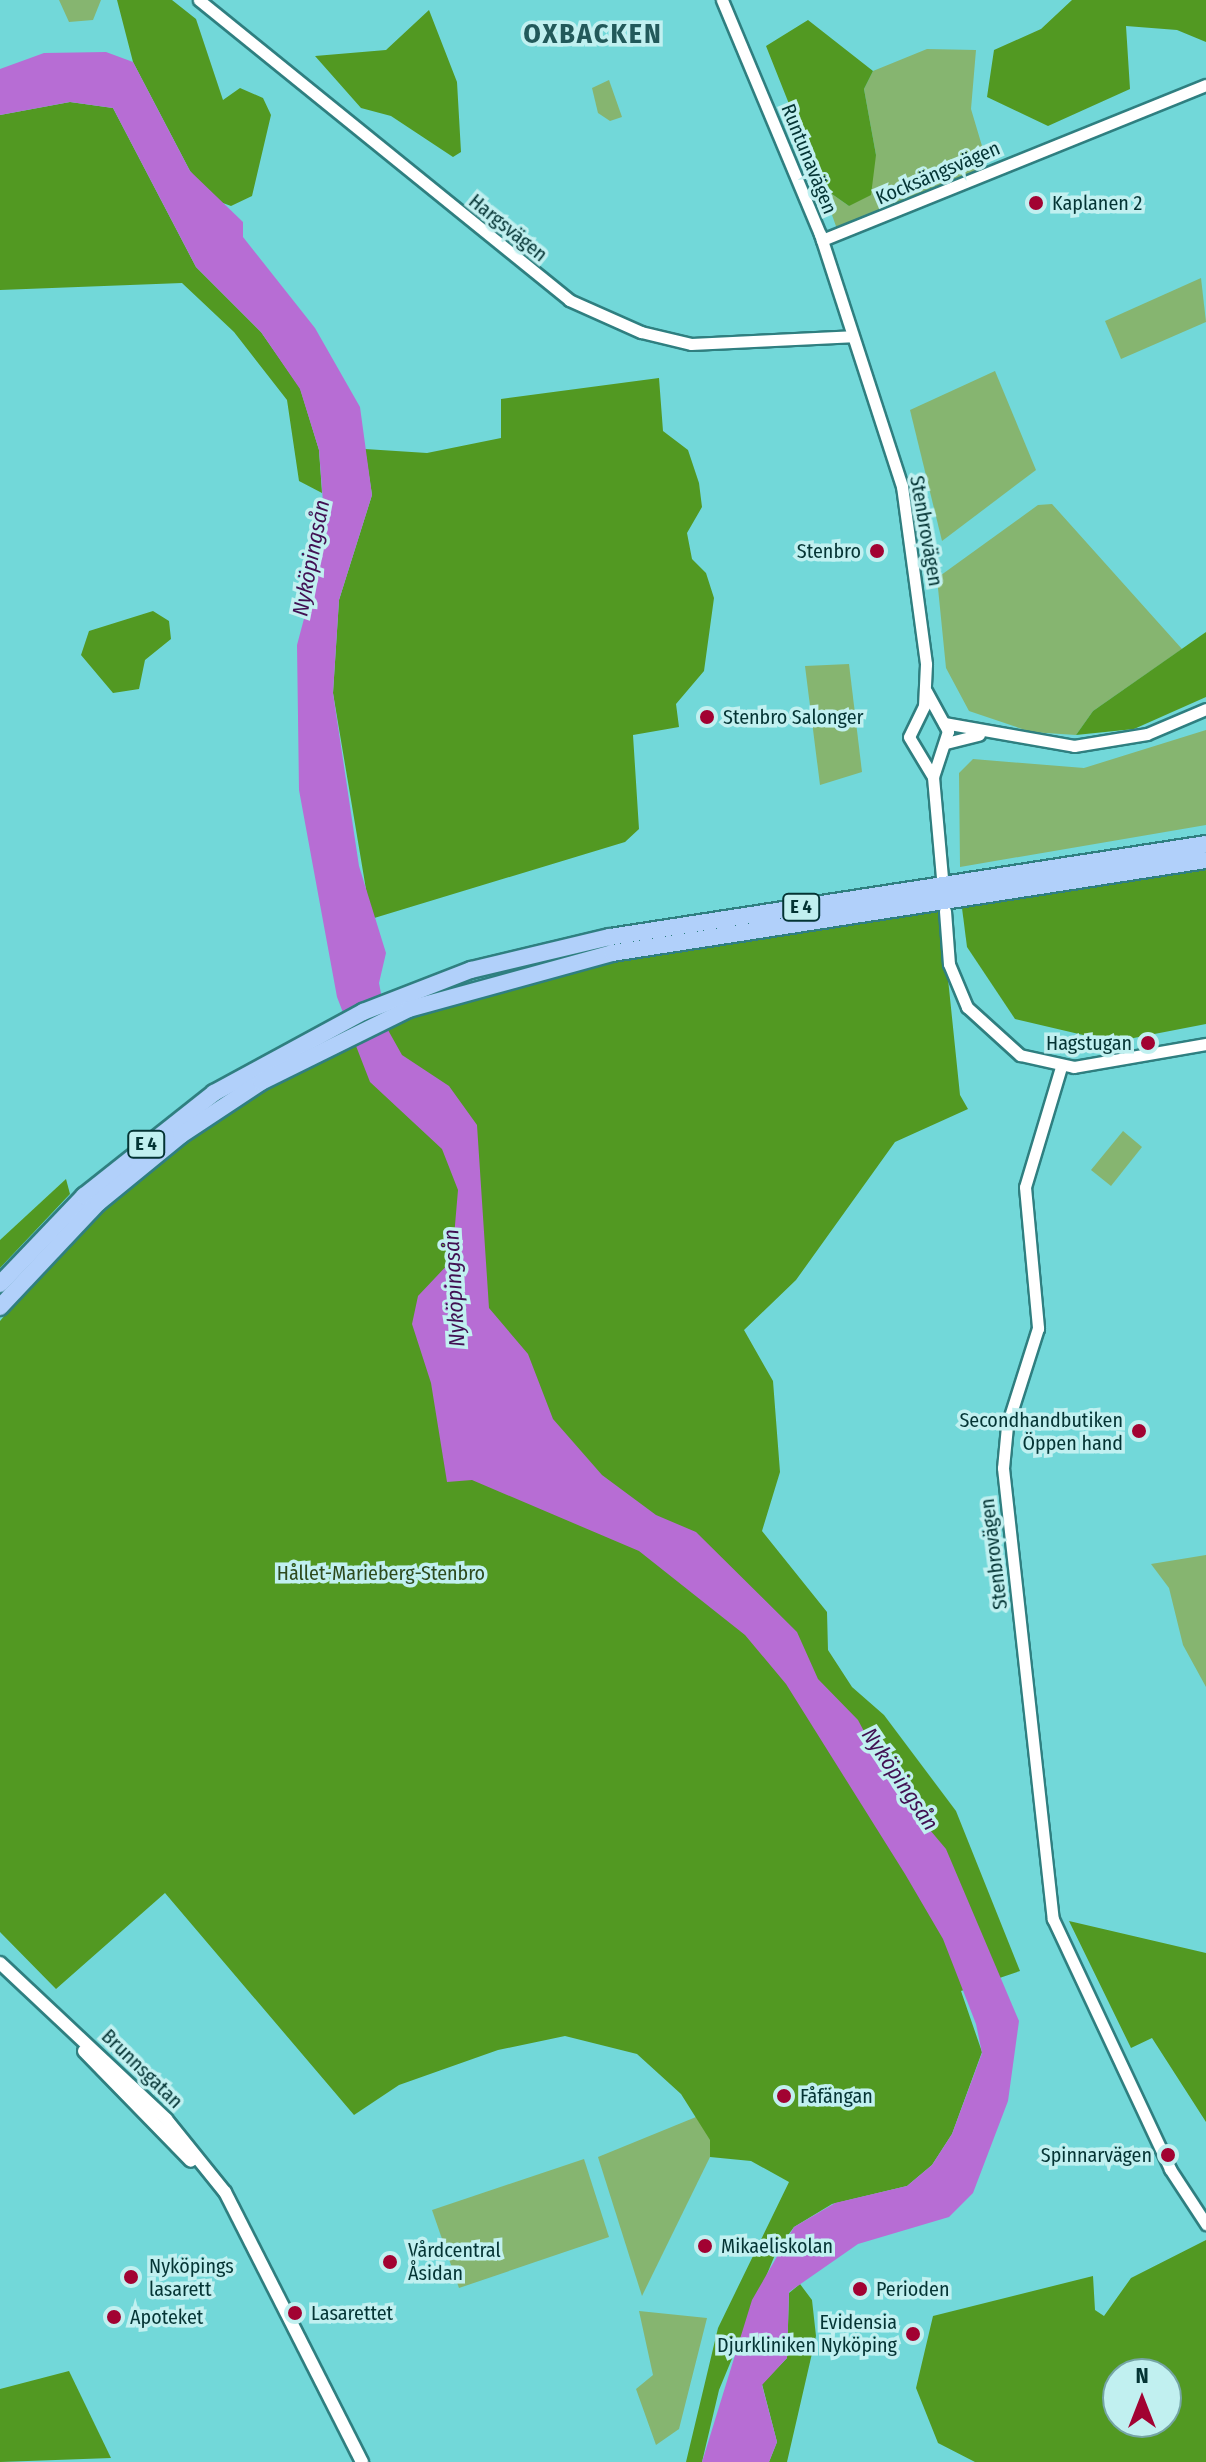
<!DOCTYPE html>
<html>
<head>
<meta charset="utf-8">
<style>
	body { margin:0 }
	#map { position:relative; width:1206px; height:2462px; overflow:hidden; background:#72d8d9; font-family:"Fira Sans Condensed",sans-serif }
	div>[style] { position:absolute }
	.green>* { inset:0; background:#86b570 }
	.forest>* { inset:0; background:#529922 }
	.water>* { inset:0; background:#b76dd4 }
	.roads { filter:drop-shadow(2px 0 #2f7f80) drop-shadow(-2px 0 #2f7f80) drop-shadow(0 2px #2f7f80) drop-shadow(0 -2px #2f7f80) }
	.tertiary>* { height:11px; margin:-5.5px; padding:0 5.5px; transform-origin:5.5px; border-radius:5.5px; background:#fff }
	.secondary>* { height:12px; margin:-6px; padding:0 6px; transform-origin:6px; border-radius:6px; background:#fff }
	.motorway>* { height:16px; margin:-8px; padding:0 8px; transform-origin:8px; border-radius:8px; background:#b1d0fa }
	.dots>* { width:22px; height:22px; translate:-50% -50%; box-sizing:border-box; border:4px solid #c1f0f0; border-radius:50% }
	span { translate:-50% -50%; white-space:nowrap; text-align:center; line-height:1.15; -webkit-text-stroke:7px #c1f0f0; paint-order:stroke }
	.shield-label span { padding:2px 6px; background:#c1f0f0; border:2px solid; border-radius:6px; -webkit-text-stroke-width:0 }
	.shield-label { font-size:18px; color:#043434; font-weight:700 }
	.street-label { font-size:20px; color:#043434 }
	.poi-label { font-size:20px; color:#043434 }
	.left { translate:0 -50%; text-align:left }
	.right { translate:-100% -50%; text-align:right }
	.park-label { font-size:20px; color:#2d4a1d }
	.water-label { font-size:22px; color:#411052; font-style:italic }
	.district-label { font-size:28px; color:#22595a; font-weight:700; letter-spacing:2px }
	.north { position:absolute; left:1102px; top:2358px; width:80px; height:80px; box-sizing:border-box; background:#c1f0f0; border:2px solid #75a5a5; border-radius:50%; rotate:0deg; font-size:22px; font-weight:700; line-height:32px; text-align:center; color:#043434 }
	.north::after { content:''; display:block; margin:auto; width:28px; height:36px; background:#a20232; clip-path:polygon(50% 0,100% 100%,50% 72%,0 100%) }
</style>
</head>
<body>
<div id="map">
	<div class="green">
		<div style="clip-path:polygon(59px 0,101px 0,93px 20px,69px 22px)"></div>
		<div style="clip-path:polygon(927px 49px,976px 50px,971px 109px,985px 156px,977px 171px,837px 229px,822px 187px,849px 206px,876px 155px,864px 89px,873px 71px)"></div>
		<div style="clip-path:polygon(609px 80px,622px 117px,610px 121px,598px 113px,592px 88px)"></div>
		<div style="clip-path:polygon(1201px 278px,1206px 322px,1121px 359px,1105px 321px)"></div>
		<div style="clip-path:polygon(995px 371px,1036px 470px,942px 541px,910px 410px)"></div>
		<div style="clip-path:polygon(1052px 504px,1182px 649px,1093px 711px,1076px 735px,1031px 732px,969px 711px,946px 668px,937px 578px,1038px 505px)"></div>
		<div style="clip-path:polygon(849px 664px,862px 772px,820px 785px,805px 666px)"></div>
		<div style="clip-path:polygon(1206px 730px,1206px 825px,960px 867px,959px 773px,973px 759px,1084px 768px)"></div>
		<div style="clip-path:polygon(1123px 1131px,1142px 1147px,1111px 1186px,1091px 1170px)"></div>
		<div style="clip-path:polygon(1206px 1555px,1206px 1687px,1183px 1645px,1169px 1588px,1151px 1564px)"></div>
		<div style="clip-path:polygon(696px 2117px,711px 2140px,710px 2157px,642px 2296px,598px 2157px)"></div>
		<div style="clip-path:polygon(584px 2159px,609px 2237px,459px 2288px,432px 2210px)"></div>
		<div style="clip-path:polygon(639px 2311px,707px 2318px,679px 2429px,656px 2445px,636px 2389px,653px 2375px)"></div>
	</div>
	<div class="forest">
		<div style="clip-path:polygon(117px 0,172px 0,196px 19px,223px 100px,240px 88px,263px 98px,271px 115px,252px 196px,231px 206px,212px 199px,190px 171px,133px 62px)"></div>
		<div style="clip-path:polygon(1072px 0,1206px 0,1206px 42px,1177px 30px,1126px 26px,1130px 89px,1048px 126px,987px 97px,994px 50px,1041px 29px)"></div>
		<div style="clip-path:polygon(429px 10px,457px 82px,461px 152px,453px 157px,391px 116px,361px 108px,315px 56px,386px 50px)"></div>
		<div style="clip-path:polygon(808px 20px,873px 71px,864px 89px,876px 155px,871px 195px,849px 206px,822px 187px,766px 46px)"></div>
		<div style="clip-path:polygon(70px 102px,113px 108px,196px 267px,261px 332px,300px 388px,319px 450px,322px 493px,299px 481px,287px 400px,234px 332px,182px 283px,0 290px,0 115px)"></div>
		<div style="clip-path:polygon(659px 378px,663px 431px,688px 450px,699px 483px,702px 507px,687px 533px,692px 559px,706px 573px,714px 598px,704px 671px,676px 704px,679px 727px,633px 735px,639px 829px,625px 842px,371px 919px,333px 693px,339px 600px,372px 495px,365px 449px,427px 453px,501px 438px,501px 399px)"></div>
		<div style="clip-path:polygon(153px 611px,169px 621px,171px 639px,145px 660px,139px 689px,113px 693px,81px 655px,89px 631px)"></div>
		<div style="clip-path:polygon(1206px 632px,1206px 697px,1134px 729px,1076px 735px,1093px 711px)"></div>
		<div style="clip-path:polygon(1206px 870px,1206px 1024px,1113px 1042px,1015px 1019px,967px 947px,962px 908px)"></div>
		<div style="clip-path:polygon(941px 911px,960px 1095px,968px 1109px,895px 1142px,796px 1280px,744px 1330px,773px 1381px,780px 1472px,762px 1531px,827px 1612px,828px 1650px,852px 1687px,884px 1715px,956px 1811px,1020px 1971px,961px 1991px,982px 2052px,952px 2134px,932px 2165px,907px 2186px,832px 2204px,794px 2227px,777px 2250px,719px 2390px,702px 2462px,686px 2462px,718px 2328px,789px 2182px,751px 2161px,710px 2157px,710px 2140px,681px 2094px,637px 2054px,565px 2036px,498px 2050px,399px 2085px,354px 2115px,165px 1893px,56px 1989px,0 1932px,0 1321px,65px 1244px,187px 1140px,263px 1088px,422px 1011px,605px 958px)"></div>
		<div style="clip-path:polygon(66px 1179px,70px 1194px,0 1268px,0 1240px)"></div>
		<div style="clip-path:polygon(1069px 1921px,1206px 1953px,1206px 2122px,1152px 2038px,1131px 2048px)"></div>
		<div style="clip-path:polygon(evenodd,1206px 2240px,1206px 2462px,975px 2462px,938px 2443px,916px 2388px,933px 2316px,1093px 2276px,1095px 2310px,1104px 2316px,1131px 2278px,1206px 2240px,1118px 2374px,1166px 2374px,1166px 2422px,1118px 2422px,1118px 2374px)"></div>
		<div style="clip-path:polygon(800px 2284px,812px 2300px,816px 2336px,787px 2462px,769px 2462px,777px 2442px,762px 2384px,787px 2358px,789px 2293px)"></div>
		<div style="clip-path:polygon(69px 2371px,111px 2458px,0 2462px,0 2389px)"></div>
	</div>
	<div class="water">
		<div style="clip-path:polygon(106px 52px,133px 62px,190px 171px,243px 222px,243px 237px,315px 328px,360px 407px,372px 495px,339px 600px,333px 693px,359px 866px,386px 953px,379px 983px,388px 1030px,402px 1055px,449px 1086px,477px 1125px,489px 1308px,528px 1354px,553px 1419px,602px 1475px,656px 1515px,696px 1532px,797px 1632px,818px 1679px,858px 1720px,893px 1786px,946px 1849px,1019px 2021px,1008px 2101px,973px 2193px,949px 2217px,858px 2244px,789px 2292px,787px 2358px,762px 2385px,777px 2442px,769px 2462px,702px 2462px,752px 2300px,794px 2227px,835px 2203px,907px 2186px,932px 2165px,952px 2134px,982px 2053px,976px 2024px,943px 1939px,905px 1874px,786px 1684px,745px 1635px,639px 1551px,472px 1480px,447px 1482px,431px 1383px,412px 1324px,418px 1296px,452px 1260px,458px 1190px,442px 1149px,370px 1082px,337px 997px,299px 790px,297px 645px,318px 566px,323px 502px,319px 450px,300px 389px,261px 332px,196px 267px,113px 108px,70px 102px,0 115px,0 69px,44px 53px)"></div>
	</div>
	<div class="roads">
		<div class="tertiary">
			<div style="left:199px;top:0;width:476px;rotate:39deg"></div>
			<div style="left:569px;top:300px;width:79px;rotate:24deg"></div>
			<div style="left:641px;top:332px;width:51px;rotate:13.5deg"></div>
			<div style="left:691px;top:344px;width:161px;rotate:-2.8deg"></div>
			<div style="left:722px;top:0;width:254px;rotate:67.3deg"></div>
			<div style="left:820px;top:234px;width:265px;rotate:72deg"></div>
			<div style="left:902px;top:486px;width:180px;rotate:82.3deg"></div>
			<div style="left:926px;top:664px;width:42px;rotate:92.7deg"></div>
			<div style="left:924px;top:706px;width:34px;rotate:116deg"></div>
			<div style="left:909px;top:737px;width:47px;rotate:59deg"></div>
			<div style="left:822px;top:240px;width:414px;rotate:-22deg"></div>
			<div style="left:926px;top:691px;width:46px;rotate:61.2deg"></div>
			<div style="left:948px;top:731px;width:48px;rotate:108.1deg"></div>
			<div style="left:933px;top:777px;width:100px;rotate:84.9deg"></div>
			<div style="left:944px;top:723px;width:132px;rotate:10deg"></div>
			<div style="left:1074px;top:746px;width:74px;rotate:-9.3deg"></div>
			<div style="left:1147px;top:734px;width:64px;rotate:-23deg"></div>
			<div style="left:946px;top:743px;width:34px;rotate:-14deg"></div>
			<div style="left:945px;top:911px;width:53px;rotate:85.7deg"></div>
			<div style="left:949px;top:964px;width:47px;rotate:67.3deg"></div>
			<div style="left:967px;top:1007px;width:72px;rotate:42.2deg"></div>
			<div style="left:1020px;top:1055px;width:55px;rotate:12.5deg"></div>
			<div style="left:1074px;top:1067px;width:134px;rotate:-9.9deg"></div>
			<div style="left:1061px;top:1067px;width:125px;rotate:106.7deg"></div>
			<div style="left:1025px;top:1187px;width:142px;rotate:84.7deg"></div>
			<div style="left:1038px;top:1328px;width:103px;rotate:107.6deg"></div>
			<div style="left:1007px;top:1426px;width:42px;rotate:95.4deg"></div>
			<div style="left:1003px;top:1468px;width:454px;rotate:83.7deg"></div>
			<div style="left:1053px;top:1919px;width:276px;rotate:64.9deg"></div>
			<div style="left:1170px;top:2169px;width:66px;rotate:56.8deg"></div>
		</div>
		<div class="secondary">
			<div style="left:0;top:1963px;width:228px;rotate:43.2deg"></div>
			<div style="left:166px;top:2119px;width:94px;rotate:51.1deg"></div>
			<div style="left:225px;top:2192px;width:303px;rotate:63.1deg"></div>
			<div style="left:84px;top:2051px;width:153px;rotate:45.8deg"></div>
		</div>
		<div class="motorway">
			<div style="left:0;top:1284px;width:122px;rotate:-46.3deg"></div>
			<div style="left:84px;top:1196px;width:166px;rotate:-38.4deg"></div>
			<div style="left:214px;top:1093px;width:170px;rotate:-28.5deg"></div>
			<div style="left:363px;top:1012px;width:116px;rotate:-21.3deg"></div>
			<div style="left:471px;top:970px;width:143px;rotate:-13.4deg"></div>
			<div style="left:610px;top:937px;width:603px;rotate:-8.87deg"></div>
			<div style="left:0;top:1307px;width:143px;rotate:-46.7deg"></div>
			<div style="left:98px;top:1203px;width:107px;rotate:-39.3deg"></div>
			<div style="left:181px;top:1135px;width:96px;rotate:-33.5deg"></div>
			<div style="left:261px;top:1082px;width:165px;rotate:-26.3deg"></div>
			<div style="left:409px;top:1009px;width:211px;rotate:-15.4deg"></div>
			<div style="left:612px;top:953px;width:601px;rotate:-8.9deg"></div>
		</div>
	</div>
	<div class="dots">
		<div style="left:1036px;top:203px;background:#a20232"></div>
		<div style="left:877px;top:551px;background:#a20232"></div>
		<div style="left:707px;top:717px;background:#a20232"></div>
		<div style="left:1148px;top:1043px;background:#a20232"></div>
		<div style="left:1139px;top:1431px;background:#a20232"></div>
		<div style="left:784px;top:2096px;background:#a20232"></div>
		<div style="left:1168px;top:2155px;background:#a20232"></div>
		<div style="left:705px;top:2246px;background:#a20232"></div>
		<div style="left:390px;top:2262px;background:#a20232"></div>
		<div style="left:131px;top:2277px;background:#a20232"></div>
		<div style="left:860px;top:2289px;background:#a20232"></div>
		<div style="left:295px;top:2313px;background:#a20232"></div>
		<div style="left:114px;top:2317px;background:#a20232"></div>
		<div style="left:913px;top:2334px;background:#a20232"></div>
	</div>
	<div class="shield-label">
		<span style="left:801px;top:907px">E 4</span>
		<span style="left:146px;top:1144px">E 4</span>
	</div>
	<div class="street-label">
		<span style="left:809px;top:159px;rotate:68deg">Runtunavägen</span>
		<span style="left:938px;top:173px;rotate:-23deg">Kocksängsvägen</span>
		<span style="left:508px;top:228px;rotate:39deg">Hargsvägen</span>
		<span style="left:926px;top:531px;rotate:80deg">Stenbrovägen</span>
		<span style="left:994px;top:1554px;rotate:-97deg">Stenbrovägen</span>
		<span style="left:142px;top:2069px;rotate:44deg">Brunnsgatan</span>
	</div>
	<div class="poi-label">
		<span class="left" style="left:1052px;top:203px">Kaplanen 2</span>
		<span class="right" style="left:861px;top:551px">Stenbro</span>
		<span class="left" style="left:723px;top:717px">Stenbro Salonger</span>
		<span class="right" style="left:1132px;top:1043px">Hagstugan</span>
		<span class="right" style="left:1123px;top:1432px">Secondhandbutiken<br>Öppen hand</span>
		<span class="left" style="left:800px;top:2096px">Fåfängan</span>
		<span class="right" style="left:1152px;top:2155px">Spinnarvägen</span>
		<span class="left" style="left:721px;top:2246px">Mikaeliskolan</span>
		<span class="left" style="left:408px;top:2262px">Vårdcentral<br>Åsidan</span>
		<span class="left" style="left:149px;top:2278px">Nyköpings<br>lasarett</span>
		<span class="left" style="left:876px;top:2289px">Perioden</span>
		<span class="left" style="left:311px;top:2313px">Lasarettet</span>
		<span class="left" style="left:130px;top:2317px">Apoteket</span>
		<span class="right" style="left:897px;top:2334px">Evidensia<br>Djurkliniken Nyköping</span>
	</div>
	<div class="park-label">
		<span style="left:381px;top:1573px">Hållet-Marieberg-Stenbro</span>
	</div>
	<div class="water-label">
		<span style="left:311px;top:558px;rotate:-79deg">Nyköpingsån</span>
		<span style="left:454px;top:1288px;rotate:-93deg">Nyköpingsån</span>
		<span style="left:900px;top:1779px;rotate:56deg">Nyköpingsån</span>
	</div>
	<div class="district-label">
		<span style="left:593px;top:34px">OXBACKEN</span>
	</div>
	<div class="north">N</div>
</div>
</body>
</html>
